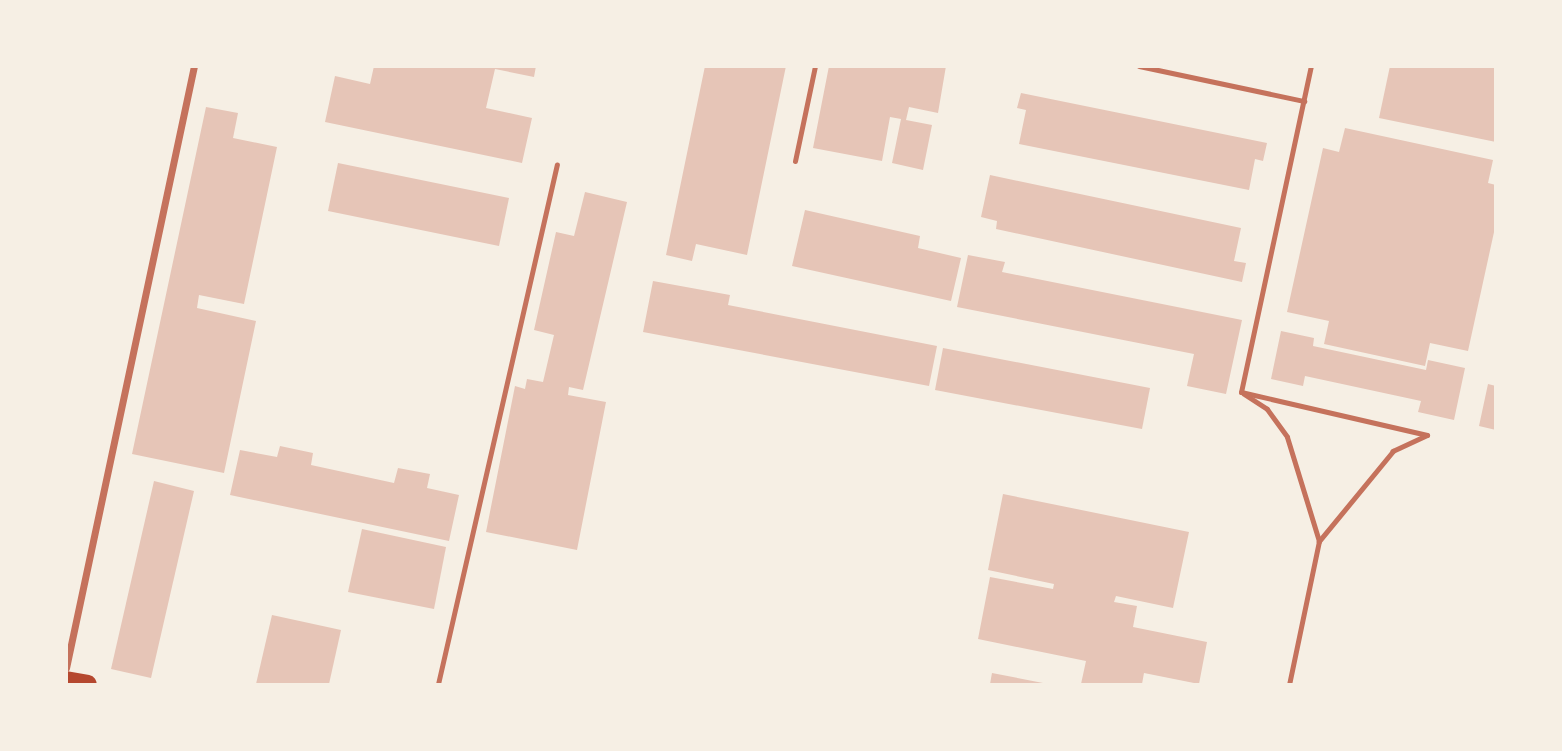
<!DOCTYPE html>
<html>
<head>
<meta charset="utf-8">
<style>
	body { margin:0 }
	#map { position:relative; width:1562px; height:751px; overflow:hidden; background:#f6efe4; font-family:Signika,sans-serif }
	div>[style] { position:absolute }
	.building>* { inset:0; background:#e6c5b7 }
	.service>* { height:5px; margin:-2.5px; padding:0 2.5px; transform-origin:2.5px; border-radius:2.5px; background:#c5725c }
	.minor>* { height:7px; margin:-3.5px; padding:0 3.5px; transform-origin:3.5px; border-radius:3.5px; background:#c5725c }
	.primary>* { height:18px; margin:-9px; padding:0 9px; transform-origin:9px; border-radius:9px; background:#b5482f }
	span { translate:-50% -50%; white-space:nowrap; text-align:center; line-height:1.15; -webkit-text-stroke:6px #f6efe4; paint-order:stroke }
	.frame { position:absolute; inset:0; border:68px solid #f6efe4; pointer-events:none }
</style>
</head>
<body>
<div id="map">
	<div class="building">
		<div style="clip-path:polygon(374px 66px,536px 66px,534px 77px,495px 69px,486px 108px,532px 118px,522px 163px,325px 122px,335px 76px,370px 84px)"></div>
		<div style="clip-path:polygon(705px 66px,786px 66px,747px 255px,696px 244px,692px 261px,666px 255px)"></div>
		<div style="clip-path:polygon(829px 66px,946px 66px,938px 113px,909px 107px,906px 120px,932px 125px,923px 170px,892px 163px,901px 119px,890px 117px,882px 161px,813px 148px)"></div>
		<div style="clip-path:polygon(1390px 66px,1496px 66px,1496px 142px,1379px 118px)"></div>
		<div style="clip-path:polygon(1021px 93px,1267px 143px,1263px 161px,1255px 159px,1249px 190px,1019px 144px,1026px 110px,1017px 108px)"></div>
		<div style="clip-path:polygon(206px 107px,238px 113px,233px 138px,277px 147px,244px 304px,199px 295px,197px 308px,256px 321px,224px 473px,132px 454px)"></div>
		<div style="clip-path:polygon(1345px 128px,1493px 160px,1488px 183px,1496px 185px,1496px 223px,1468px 351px,1430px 343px,1425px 366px,1324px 344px,1329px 321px,1287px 312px,1323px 148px,1339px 152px)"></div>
		<div style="clip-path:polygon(338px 163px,509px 198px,499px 246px,328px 211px)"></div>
		<div style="clip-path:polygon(990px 175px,1241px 228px,1234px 261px,1246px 263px,1242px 282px,996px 229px,997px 221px,981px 217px)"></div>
		<div style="clip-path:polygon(585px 192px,627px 202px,583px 390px,569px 387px,568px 395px,606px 402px,577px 550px,486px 532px,515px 386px,525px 389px,527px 379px,543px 382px,554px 335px,534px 330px,556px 232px,574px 236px)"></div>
		<div style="clip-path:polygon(805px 210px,920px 236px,918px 248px,961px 258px,951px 301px,792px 266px)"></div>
		<div style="clip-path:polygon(968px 255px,1005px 262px,1002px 272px,1242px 320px,1226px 394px,1187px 386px,1194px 354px,957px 307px)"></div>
		<div style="clip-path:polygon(653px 281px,730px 295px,728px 305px,937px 346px,929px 386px,643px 332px)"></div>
		<div style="clip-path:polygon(1281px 331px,1314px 338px,1313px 346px,1426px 370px,1428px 360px,1465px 368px,1454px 420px,1418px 412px,1421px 401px,1305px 376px,1303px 386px,1271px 379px)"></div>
		<div style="clip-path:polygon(943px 348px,1150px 388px,1142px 429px,935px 390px)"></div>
		<div style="clip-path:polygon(1488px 384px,1496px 386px,1496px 430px,1479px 426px)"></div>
		<div style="clip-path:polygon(280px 446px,313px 453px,311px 465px,394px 483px,398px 468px,430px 474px,427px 488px,459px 495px,449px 541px,230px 495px,240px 450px,277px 457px)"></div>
		<div style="clip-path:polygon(154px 481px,194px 491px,151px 678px,111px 669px)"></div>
		<div style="clip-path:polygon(1003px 494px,1189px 532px,1173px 608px,1116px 596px,1114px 602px,1137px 606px,1133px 627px,1207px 642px,1199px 684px,1144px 673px,1142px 684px,1081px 684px,1086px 661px,978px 639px,990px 577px,1053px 589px,1054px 584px,988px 570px)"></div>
		<div style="clip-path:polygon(362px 529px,446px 547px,434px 609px,348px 592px)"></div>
		<div style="clip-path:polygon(272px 615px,341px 630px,329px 684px,256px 684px)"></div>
		<div style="clip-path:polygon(992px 673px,1043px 683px,1043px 684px,990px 684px)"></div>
	</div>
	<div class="service">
		<div style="left:1139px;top:66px;width:169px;rotate:12deg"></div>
		<div style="left:795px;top:161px;width:97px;rotate:-78.1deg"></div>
		<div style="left:1241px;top:392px;width:191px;rotate:13deg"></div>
		<div style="left:1427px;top:435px;width:38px;rotate:155deg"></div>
		<div style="left:1393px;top:451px;width:117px;rotate:129.4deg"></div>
		<div style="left:1319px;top:541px;width:146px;rotate:101.8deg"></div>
		<div style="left:1241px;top:392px;width:333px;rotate:-77.9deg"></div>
		<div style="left:1244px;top:394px;width:27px;rotate:33deg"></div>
		<div style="left:1267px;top:409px;width:34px;rotate:54deg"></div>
		<div style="left:1287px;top:437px;width:109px;rotate:72.9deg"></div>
		<div style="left:438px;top:684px;width:533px;rotate:-77.11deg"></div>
	</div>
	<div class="minor">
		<div style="left:66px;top:668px;width:615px;rotate:-78deg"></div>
	</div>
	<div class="primary">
		<div style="left:66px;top:680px;width:22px;rotate:10deg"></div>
	</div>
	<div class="frame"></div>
</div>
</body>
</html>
